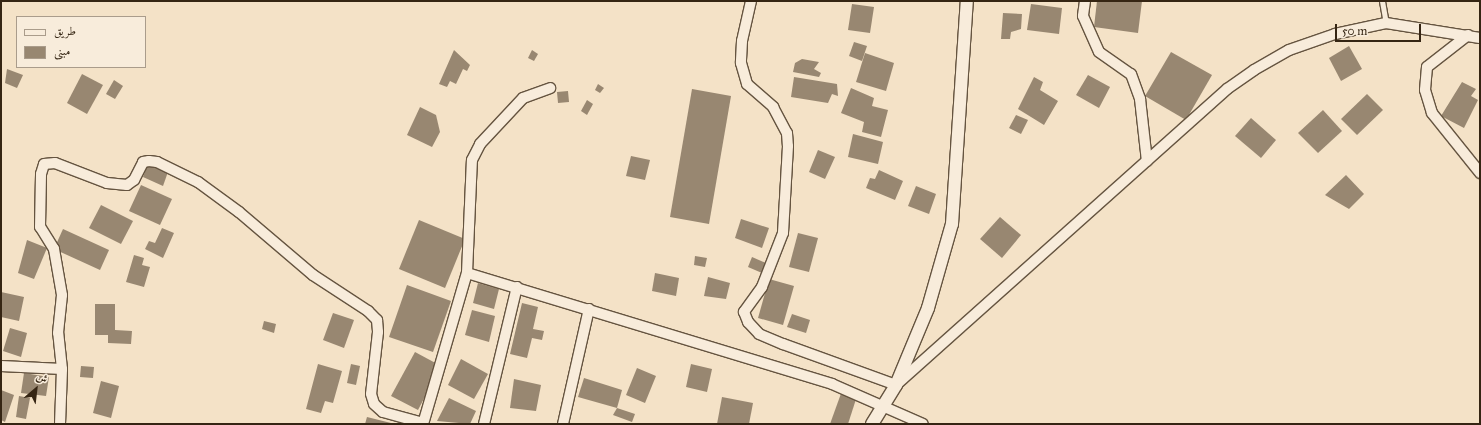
<!DOCTYPE html>
<html>
<head>
<meta charset="utf-8">
<style>
	body { margin:0 }
	#map { position:relative; width:1481px; height:425px; overflow:hidden; background:#f4e2c7; font-family:"IM FELL Great Primer",Amiri,serif }
	div>[style] { position:absolute }
	.building>* { inset:0; background:#988771 }
	.roads { filter:drop-shadow(1px 0 #655440) drop-shadow(-1px 0 #655440) drop-shadow(0 1px #655440) drop-shadow(0 -1px #655440) }
	.service>* { height:5px; margin:-2.5px; padding:0 2.5px; transform-origin:2.5px; border-radius:2.5px; background:#f8ecdb }
	.minor>* { height:10px; margin:-5px; padding:0 5px; transform-origin:5px; border-radius:5px; background:#f8ecdb }
	.tertiary>* { height:12px; margin:-6px; padding:0 6px; transform-origin:6px; border-radius:6px; background:#f8ecdb }
	span { translate:-50% -50%; white-space:nowrap; text-align:center; line-height:1.15; -webkit-text-stroke:3.5px #f8ecdb; paint-order:stroke }
	.frame { position:absolute; inset:0; border:2px solid #352513; pointer-events:none }
	.legend { position:absolute; left:16px; top:16px; width:130px; height:52px; box-sizing:border-box; background:#f8ecdb; border:1px solid #aa9c8b; margin:0; padding:5px 7px; list-style:none; font-size:12px; color:#352513 }
	.legend li { display:flex; align-items:center; gap:8px; height:20px }
	.legend b { width:20px; border:1px solid #aa9c8b }
	.north { position:absolute; left:16px; top:369px; width:40px; height:40px; -webkit-text-stroke:3px #f8ecdb; paint-order:stroke; rotate:28deg; font-size:11px; font-weight:700; line-height:16px; text-align:center; color:#352513 }
	.north::after { content:''; display:block; margin:auto; width:14px; height:18px; background:#352513; clip-path:polygon(50% 0,100% 100%,50% 72%,0 100%) }
	.scale { position:absolute; left:1335px; top:24px; width:86px; height:18px; box-sizing:border-box; border:2px solid #352513; border-top:0; padding-left:5px; font-size:12px; line-height:14px; white-space:nowrap; color:#352513; -webkit-text-stroke:3px #f8ecdb; paint-order:stroke }
</style>
</head>
<body>
<div id="map">
	<div class="building">
		<div style="clip-path:polygon(1097px 1px,1142px 1px,1138px 33px,1094px 27px)"></div>
		<div style="clip-path:polygon(852px 4px,874px 7px,870px 33px,848px 30px)"></div>
		<div style="clip-path:polygon(1031px 4px,1062px 8px,1059px 34px,1027px 30px)"></div>
		<div style="clip-path:polygon(1003px 13px,1022px 14px,1021px 29px,1011px 32px,1010px 39px,1001px 39px)"></div>
		<div style="clip-path:polygon(854px 42px,867px 46px,862px 61px,849px 56px)"></div>
		<div style="clip-path:polygon(1349px 46px,1362px 69px,1341px 81px,1329px 58px)"></div>
		<div style="clip-path:polygon(454px 50px,470px 65px,467px 71px,463px 69px,456px 84px,450px 81px,447px 87px,439px 84px)"></div>
		<div style="clip-path:polygon(532px 50px,538px 54px,534px 61px,528px 58px)"></div>
		<div style="clip-path:polygon(1171px 52px,1212px 75px,1186px 120px,1145px 96px)"></div>
		<div style="clip-path:polygon(865px 53px,894px 63px,886px 91px,856px 82px)"></div>
		<div style="clip-path:polygon(802px 59px,819px 62px,814px 69px,821px 73px,819px 77px,793px 72px,795px 63px)"></div>
		<div style="clip-path:polygon(7px 69px,23px 75px,17px 88px,5px 83px)"></div>
		<div style="clip-path:polygon(82px 74px,103px 85px,87px 114px,67px 103px)"></div>
		<div style="clip-path:polygon(1088px 75px,1110px 87px,1099px 108px,1076px 95px)"></div>
		<div style="clip-path:polygon(794px 77px,837px 84px,838px 96px,832px 94px,828px 103px,791px 97px)"></div>
		<div style="clip-path:polygon(1034px 77px,1043px 82px,1040px 90px,1058px 101px,1044px 125px,1018px 109px)"></div>
		<div style="clip-path:polygon(114px 80px,123px 86px,115px 99px,106px 94px)"></div>
		<div style="clip-path:polygon(1462px 82px,1476px 89px,1471px 96px,1478px 100px,1464px 128px,1441px 116px)"></div>
		<div style="clip-path:polygon(598px 84px,604px 88px,600px 93px,595px 90px)"></div>
		<div style="clip-path:polygon(851px 88px,874px 98px,872px 106px,888px 110px,881px 137px,862px 132px,864px 122px,841px 113px)"></div>
		<div style="clip-path:polygon(692px 89px,731px 96px,709px 224px,670px 217px)"></div>
		<div style="clip-path:polygon(568px 91px,569px 102px,558px 103px,557px 92px)"></div>
		<div style="clip-path:polygon(1367px 94px,1383px 110px,1357px 135px,1341px 119px)"></div>
		<div style="clip-path:polygon(587px 100px,593px 104px,587px 115px,581px 111px)"></div>
		<div style="clip-path:polygon(420px 107px,436px 115px,440px 132px,432px 147px,407px 135px)"></div>
		<div style="clip-path:polygon(1323px 110px,1342px 131px,1318px 153px,1298px 133px)"></div>
		<div style="clip-path:polygon(1016px 115px,1028px 120px,1021px 134px,1009px 128px)"></div>
		<div style="clip-path:polygon(1251px 118px,1276px 140px,1261px 158px,1235px 136px)"></div>
		<div style="clip-path:polygon(853px 134px,883px 142px,878px 164px,848px 157px)"></div>
		<div style="clip-path:polygon(818px 150px,835px 157px,825px 179px,809px 172px)"></div>
		<div style="clip-path:polygon(631px 156px,650px 160px,645px 180px,626px 176px)"></div>
		<div style="clip-path:polygon(149px 161px,169px 169px,163px 186px,143px 177px)"></div>
		<div style="clip-path:polygon(879px 170px,903px 181px,895px 200px,866px 188px,870px 178px,875px 179px)"></div>
		<div style="clip-path:polygon(1346px 175px,1364px 194px,1349px 209px,1325px 195px)"></div>
		<div style="clip-path:polygon(141px 185px,172px 199px,160px 225px,129px 211px)"></div>
		<div style="clip-path:polygon(916px 186px,936px 194px,929px 214px,908px 206px)"></div>
		<div style="clip-path:polygon(101px 205px,133px 221px,121px 244px,89px 228px)"></div>
		<div style="clip-path:polygon(1000px 217px,1021px 235px,1002px 258px,980px 239px)"></div>
		<div style="clip-path:polygon(741px 219px,769px 228px,762px 248px,735px 238px)"></div>
		<div style="clip-path:polygon(419px 220px,465px 239px,445px 288px,399px 269px)"></div>
		<div style="clip-path:polygon(162px 228px,174px 233px,163px 258px,145px 249px,149px 241px,155px 243px)"></div>
		<div style="clip-path:polygon(63px 229px,109px 250px,100px 270px,54px 249px)"></div>
		<div style="clip-path:polygon(798px 233px,818px 238px,809px 272px,789px 267px)"></div>
		<div style="clip-path:polygon(27px 240px,47px 248px,34px 279px,18px 273px)"></div>
		<div style="clip-path:polygon(134px 255px,144px 258px,142px 265px,150px 267px,144px 287px,126px 282px)"></div>
		<div style="clip-path:polygon(695px 256px,707px 258px,705px 267px,694px 265px)"></div>
		<div style="clip-path:polygon(752px 257px,766px 263px,762px 273px,748px 267px)"></div>
		<div style="clip-path:polygon(655px 273px,679px 278px,676px 296px,652px 291px)"></div>
		<div style="clip-path:polygon(708px 277px,730px 283px,726px 299px,704px 296px)"></div>
		<div style="clip-path:polygon(769px 279px,794px 286px,783px 325px,758px 318px)"></div>
		<div style="clip-path:polygon(478px 283px,499px 289px,494px 309px,473px 303px)"></div>
		<div style="clip-path:polygon(407px 285px,451px 301px,433px 352px,389px 337px)"></div>
		<div style="clip-path:polygon(1px 292px,24px 297px,19px 321px,1px 317px)"></div>
		<div style="clip-path:polygon(522px 303px,538px 307px,533px 329px,544px 331px,542px 340px,532px 338px,527px 358px,510px 354px)"></div>
		<div style="clip-path:polygon(95px 304px,115px 304px,115px 330px,132px 331px,131px 344px,108px 343px,108px 335px,95px 335px)"></div>
		<div style="clip-path:polygon(472px 310px,495px 316px,489px 342px,465px 335px)"></div>
		<div style="clip-path:polygon(333px 313px,354px 320px,344px 348px,323px 340px)"></div>
		<div style="clip-path:polygon(792px 314px,810px 320px,806px 333px,787px 327px)"></div>
		<div style="clip-path:polygon(264px 321px,276px 324px,274px 333px,262px 329px)"></div>
		<div style="clip-path:polygon(10px 328px,27px 333px,21px 357px,3px 351px)"></div>
		<div style="clip-path:polygon(415px 352px,441px 366px,418px 410px,391px 396px)"></div>
		<div style="clip-path:polygon(461px 359px,488px 374px,474px 399px,448px 385px)"></div>
		<div style="clip-path:polygon(318px 364px,342px 371px,333px 403px,325px 401px,321px 413px,306px 409px)"></div>
		<div style="clip-path:polygon(351px 364px,360px 366px,356px 385px,347px 383px)"></div>
		<div style="clip-path:polygon(691px 364px,712px 369px,707px 392px,686px 387px)"></div>
		<div style="clip-path:polygon(81px 366px,94px 367px,93px 378px,80px 377px)"></div>
		<div style="clip-path:polygon(637px 368px,656px 376px,645px 403px,626px 395px)"></div>
		<div style="clip-path:polygon(24px 373px,49px 377px,46px 396px,21px 393px)"></div>
		<div style="clip-path:polygon(584px 378px,622px 390px,617px 408px,578px 397px)"></div>
		<div style="clip-path:polygon(514px 379px,541px 385px,536px 411px,510px 408px)"></div>
		<div style="clip-path:polygon(101px 381px,119px 386px,111px 418px,93px 413px)"></div>
		<div style="clip-path:polygon(843px 388px,858px 393px,848px 424px,830px 424px)"></div>
		<div style="clip-path:polygon(1px 390px,14px 395px,5px 422px,1px 420px)"></div>
		<div style="clip-path:polygon(19px 396px,30px 398px,26px 419px,16px 417px)"></div>
		<div style="clip-path:polygon(722px 397px,753px 403px,749px 424px,717px 424px)"></div>
		<div style="clip-path:polygon(449px 398px,476px 411px,470px 424px,437px 421px)"></div>
		<div style="clip-path:polygon(617px 408px,635px 414px,632px 422px,613px 415px)"></div>
		<div style="clip-path:polygon(367px 417px,391px 423px,391px 424px,365px 424px)"></div>
	</div>
	<div class="roads">
		<div class="service">
			<div style="left:1382px;top:1px;width:22px;rotate:80deg"></div>
		</div>
		<div class="minor">
			<div style="left:751px;top:1px;width:41px;rotate:102.7deg"></div>
			<div style="left:742px;top:41px;width:22px;rotate:93deg"></div>
			<div style="left:741px;top:63px;width:22px;rotate:74deg"></div>
			<div style="left:747px;top:84px;width:35px;rotate:41deg"></div>
			<div style="left:773px;top:107px;width:30px;rotate:62deg"></div>
			<div style="left:787px;top:133px;width:13px;rotate:86deg"></div>
			<div style="left:788px;top:146px;width:87px;rotate:93.3deg"></div>
			<div style="left:783px;top:233px;width:58px;rotate:111.3deg"></div>
			<div style="left:762px;top:287px;width:31px;rotate:126deg"></div>
			<div style="left:744px;top:312px;width:11px;rotate:68deg"></div>
			<div style="left:748px;top:322px;width:16px;rotate:47deg"></div>
			<div style="left:759px;top:334px;width:26px;rotate:23deg"></div>
			<div style="left:783px;top:344px;width:120px;rotate:19.9deg"></div>
			<div style="left:896px;top:385px;width:444px;rotate:-41.8deg"></div>
			<div style="left:1227px;top:89px;width:33px;rotate:-35deg"></div>
			<div style="left:1254px;top:70px;width:40px;rotate:-29.7deg"></div>
			<div style="left:1289px;top:50px;width:49px;rotate:-19.2deg"></div>
			<div style="left:1335px;top:34px;width:52px;rotate:-12.2deg"></div>
			<div style="left:1386px;top:23px;width:95px;rotate:9.1deg"></div>
			<div style="left:1085px;top:1px;width:15px;rotate:98deg"></div>
			<div style="left:1083px;top:16px;width:39px;rotate:66deg"></div>
			<div style="left:1099px;top:52px;width:39px;rotate:35deg"></div>
			<div style="left:1131px;top:74px;width:27px;rotate:70deg"></div>
			<div style="left:1140px;top:99px;width:62px;rotate:83.6deg"></div>
			<div style="left:1468px;top:35px;width:52px;rotate:142deg"></div>
			<div style="left:1427px;top:67px;width:23px;rotate:95deg"></div>
			<div style="left:1425px;top:90px;width:24px;rotate:73deg"></div>
			<div style="left:1432px;top:113px;width:77px;rotate:51.3deg"></div>
			<div style="left:467px;top:273px;width:382px;rotate:16.9deg"></div>
			<div style="left:832px;top:384px;width:99px;rotate:23.7deg"></div>
			<div style="left:1px;top:366px;width:61px;rotate:2.8deg"></div>
			<div style="left:60px;top:424px;width:55px;rotate:-87.9deg"></div>
			<div style="left:62px;top:369px;width:36px;rotate:-96deg"></div>
			<div style="left:58px;top:333px;width:38px;rotate:-84deg"></div>
			<div style="left:62px;top:295px;width:47px;rotate:-99.9deg"></div>
			<div style="left:54px;top:249px;width:26px;rotate:-122deg"></div>
			<div style="left:40px;top:227px;width:53px;rotate:-88.9deg"></div>
			<div style="left:41px;top:174px;width:10px;rotate:-73deg"></div>
			<div style="left:44px;top:164px;width:11px;rotate:-5deg"></div>
			<div style="left:55px;top:163px;width:56px;rotate:21deg"></div>
			<div style="left:107px;top:183px;width:20px;rotate:6deg"></div>
			<div style="left:127px;top:185px;width:9px;rotate:-36deg"></div>
			<div style="left:134px;top:180px;width:20px;rotate:-63deg"></div>
			<div style="left:143px;top:162px;width:6px;rotate:-9deg"></div>
			<div style="left:149px;top:161px;width:8px;rotate:7deg"></div>
			<div style="left:157px;top:162px;width:46px;rotate:26deg"></div>
			<div style="left:198px;top:182px;width:51px;rotate:36.2deg"></div>
			<div style="left:239px;top:212px;width:97px;rotate:40.4deg"></div>
			<div style="left:313px;top:275px;width:66px;rotate:33.2deg"></div>
			<div style="left:368px;top:311px;width:13px;rotate:45deg"></div>
			<div style="left:377px;top:320px;width:12px;rotate:85deg"></div>
			<div style="left:378px;top:332px;width:62px;rotate:96.4deg"></div>
			<div style="left:371px;top:394px;width:10px;rotate:73deg"></div>
			<div style="left:374px;top:404px;width:12px;rotate:42deg"></div>
			<div style="left:383px;top:412px;width:41px;rotate:15.4deg"></div>
			<div style="left:423px;top:424px;width:157px;rotate:-73.8deg"></div>
			<div style="left:467px;top:273px;width:113px;rotate:-87.5deg"></div>
			<div style="left:472px;top:160px;width:18px;rotate:-63deg"></div>
			<div style="left:480px;top:144px;width:63px;rotate:-46.9deg"></div>
			<div style="left:523px;top:98px;width:29px;rotate:-20deg"></div>
			<div style="left:484px;top:424px;width:141px;rotate:-76.5deg"></div>
			<div style="left:563px;top:424px;width:118px;rotate:-77.3deg"></div>
		</div>
		<div class="tertiary">
			<div style="left:872px;top:424px;width:46px;rotate:-58.4deg"></div>
			<div style="left:896px;top:385px;width:83px;rotate:-67.4deg"></div>
			<div style="left:928px;top:308px;width:87px;rotate:-74.1deg"></div>
			<div style="left:952px;top:224px;width:224px;rotate:-86.2deg"></div>
		</div>
	</div>
	<div class="frame"></div>
	<ul class="legend">
	<li><b style="height:5px;background:#f8ecdb"></b>طريق</li>
	<li><b style="height:11px;background:#988771"></b>مبنى</li>
	</ul>
	<div class="north">ش</div>
	<div class="scale">50 m</div>
</div>
</body>
</html>
